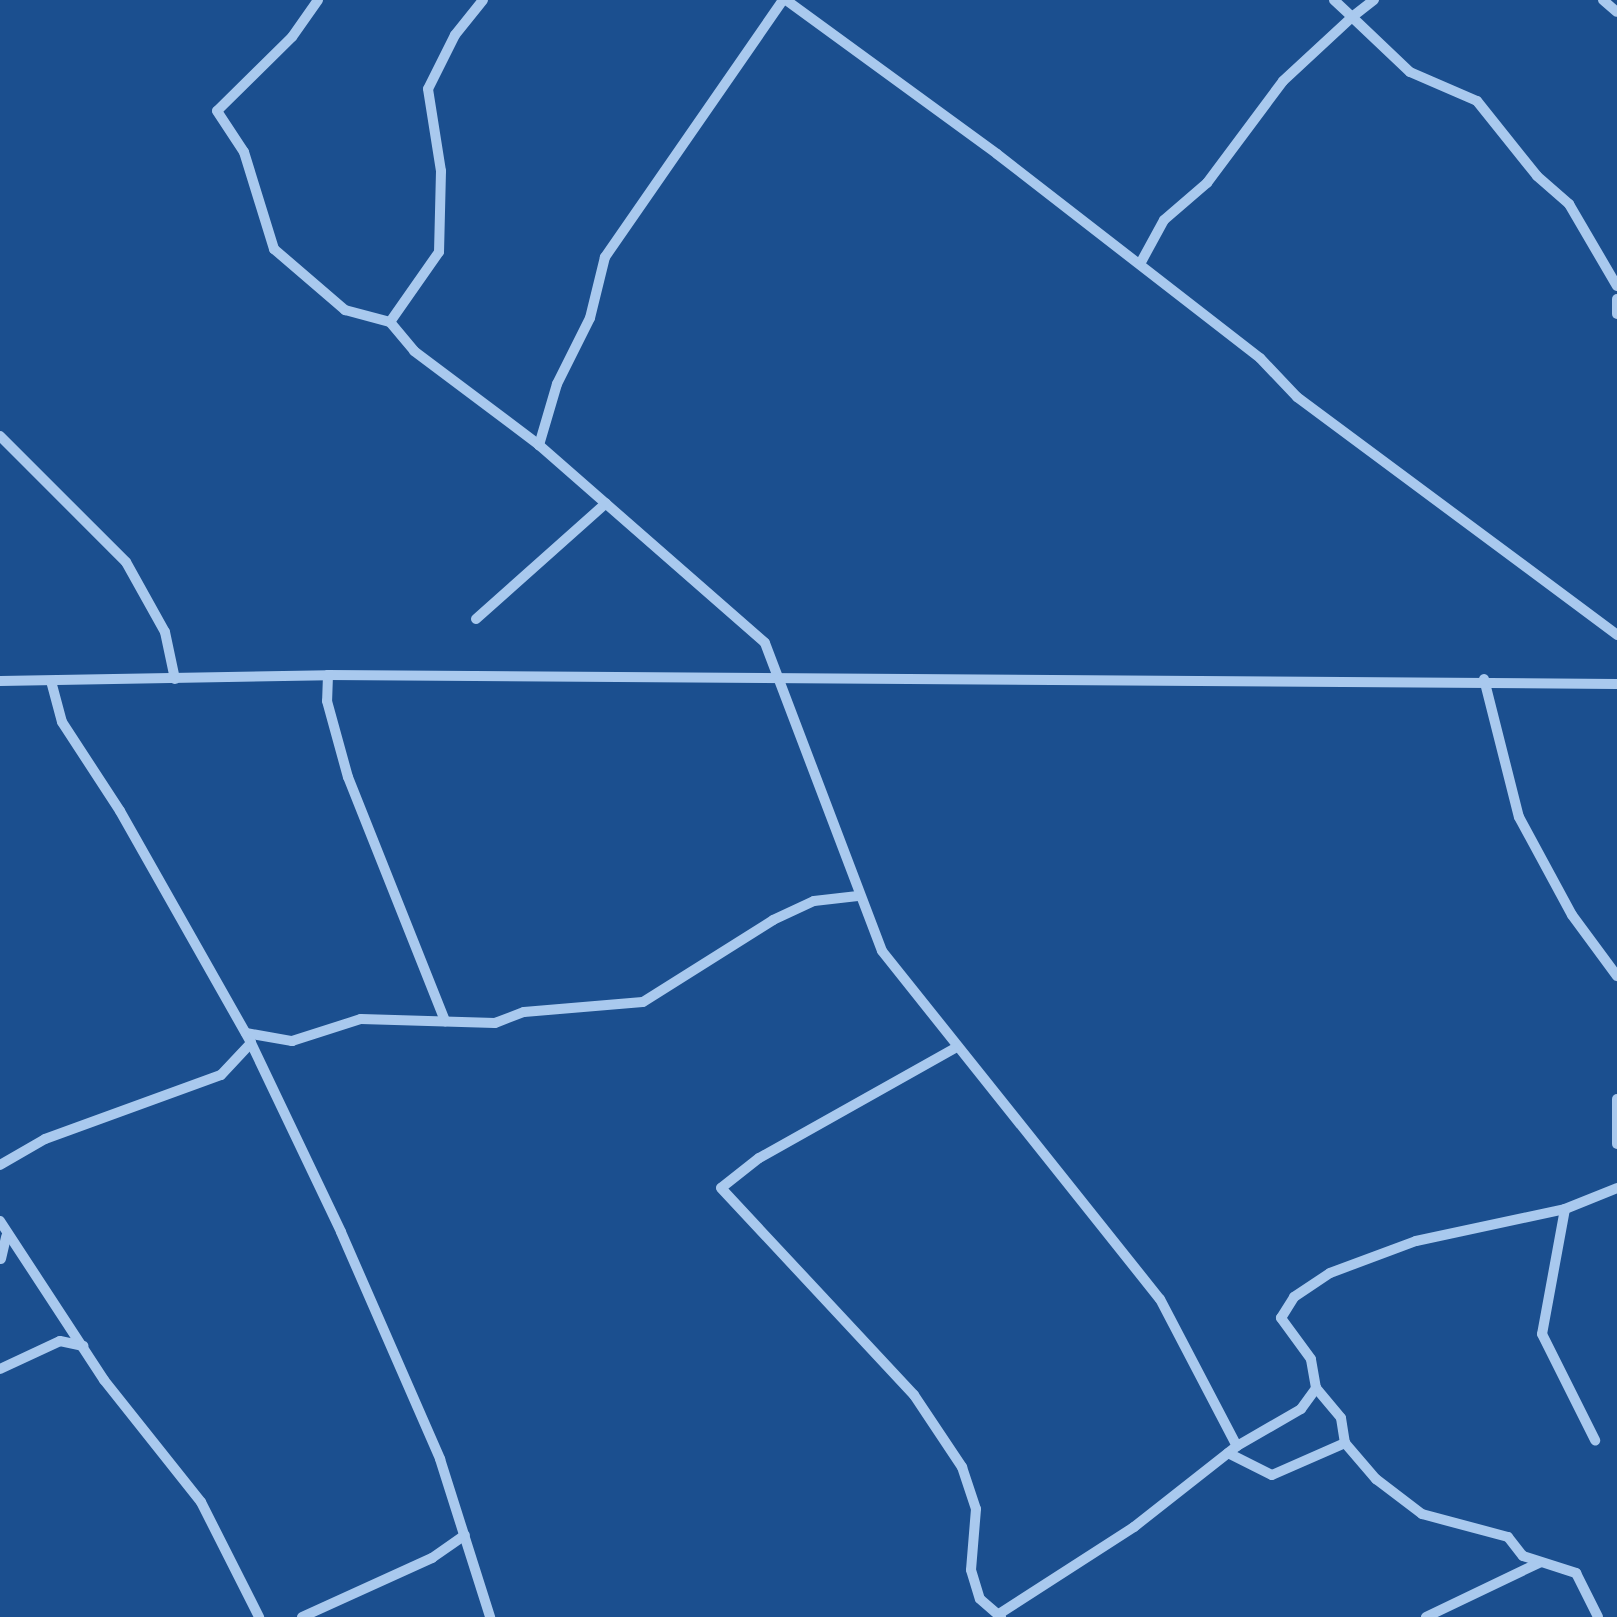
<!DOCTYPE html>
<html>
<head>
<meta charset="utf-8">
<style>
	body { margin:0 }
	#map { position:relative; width:1617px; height:1617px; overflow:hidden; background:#1b4f8f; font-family:"Archivo Narrow",sans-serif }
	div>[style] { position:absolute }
	.street>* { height:10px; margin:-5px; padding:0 5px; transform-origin:5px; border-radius:5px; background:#a9c9ee }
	span { translate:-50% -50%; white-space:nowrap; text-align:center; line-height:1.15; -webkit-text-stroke:9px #1b4f8f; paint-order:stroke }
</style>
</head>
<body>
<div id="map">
	<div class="street">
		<div style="left:318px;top:0;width:45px;rotate:125.1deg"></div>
		<div style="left:292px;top:37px;width:105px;rotate:135.4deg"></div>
		<div style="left:217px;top:111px;width:49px;rotate:56.6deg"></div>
		<div style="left:244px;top:152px;width:102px;rotate:72.8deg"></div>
		<div style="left:274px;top:249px;width:94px;rotate:40.7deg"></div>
		<div style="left:345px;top:310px;width:47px;rotate:14.9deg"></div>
		<div style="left:483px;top:0;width:45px;rotate:128.7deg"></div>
		<div style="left:455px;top:35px;width:60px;rotate:116.6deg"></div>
		<div style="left:428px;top:89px;width:83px;rotate:81deg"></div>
		<div style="left:441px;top:171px;width:81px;rotate:91.4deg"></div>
		<div style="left:439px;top:252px;width:85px;rotate:125deg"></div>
		<div style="left:390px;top:322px;width:38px;rotate:50deg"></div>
		<div style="left:414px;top:351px;width:156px;rotate:36.9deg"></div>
		<div style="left:783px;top:0;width:313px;rotate:124.7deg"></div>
		<div style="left:605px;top:257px;width:63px;rotate:103.8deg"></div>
		<div style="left:590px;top:318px;width:74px;rotate:116.6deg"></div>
		<div style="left:557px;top:384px;width:64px;rotate:106.4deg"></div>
		<div style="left:539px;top:445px;width:300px;rotate:41.2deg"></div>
		<div style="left:765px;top:643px;width:329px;rotate:69.2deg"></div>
		<div style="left:882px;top:951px;width:445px;rotate:51.4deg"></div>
		<div style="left:1160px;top:1299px;width:166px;rotate:62.4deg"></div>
		<div style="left:1237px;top:1446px;width:74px;rotate:-30deg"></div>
		<div style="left:1301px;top:1409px;width:26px;rotate:-54deg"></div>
		<div style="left:1316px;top:1388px;width:29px;rotate:-100deg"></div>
		<div style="left:1311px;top:1359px;width:51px;rotate:-126.2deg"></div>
		<div style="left:1281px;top:1318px;width:25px;rotate:-58deg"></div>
		<div style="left:1294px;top:1297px;width:43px;rotate:-33.7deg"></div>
		<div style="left:1330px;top:1273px;width:92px;rotate:-20.4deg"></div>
		<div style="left:1416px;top:1241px;width:152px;rotate:-12.1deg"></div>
		<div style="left:1565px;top:1209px;width:56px;rotate:-22deg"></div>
		<div style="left:786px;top:0;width:261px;rotate:36.1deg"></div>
		<div style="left:997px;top:154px;width:333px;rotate:37.8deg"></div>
		<div style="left:1260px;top:358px;width:54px;rotate:46.5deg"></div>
		<div style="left:1297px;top:397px;width:399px;rotate:36.6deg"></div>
		<div style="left:1334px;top:0;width:25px;rotate:43deg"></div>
		<div style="left:1352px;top:17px;width:28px;rotate:-38deg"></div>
		<div style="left:1603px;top:0;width:18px;rotate:41deg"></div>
		<div style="left:1140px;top:264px;width:50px;rotate:-61.4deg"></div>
		<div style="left:1164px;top:220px;width:57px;rotate:-40.7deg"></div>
		<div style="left:1207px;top:183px;width:127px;rotate:-53.3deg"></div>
		<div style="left:1283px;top:81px;width:94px;rotate:-42.8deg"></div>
		<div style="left:1352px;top:17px;width:80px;rotate:43.5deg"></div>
		<div style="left:1410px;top:72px;width:73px;rotate:23.4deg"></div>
		<div style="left:1477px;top:101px;width:96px;rotate:51.3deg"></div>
		<div style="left:1537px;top:176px;width:43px;rotate:41.2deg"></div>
		<div style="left:1569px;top:204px;width:95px;rotate:59.7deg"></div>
		<div style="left:1617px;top:299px;width:15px;rotate:90deg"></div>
		<div style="left:0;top:436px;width:178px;rotate:45deg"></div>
		<div style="left:126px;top:562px;width:80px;rotate:60.9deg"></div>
		<div style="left:165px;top:632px;width:48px;rotate:78deg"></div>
		<div style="left:476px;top:619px;width:174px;rotate:-41.7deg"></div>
		<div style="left:328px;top:675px;width:26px;rotate:92deg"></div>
		<div style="left:327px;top:701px;width:79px;rotate:74.6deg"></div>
		<div style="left:348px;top:777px;width:263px;rotate:68.3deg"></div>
		<div style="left:1484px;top:679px;width:142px;rotate:75.8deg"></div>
		<div style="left:1519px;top:817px;width:111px;rotate:61.6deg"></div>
		<div style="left:1572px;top:915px;width:76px;rotate:53.6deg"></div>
		<div style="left:0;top:681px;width:328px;rotate:-1deg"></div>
		<div style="left:328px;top:675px;width:1289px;rotate:0.4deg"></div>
		<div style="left:51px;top:681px;width:42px;rotate:75deg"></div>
		<div style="left:62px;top:722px;width:106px;rotate:56.9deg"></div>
		<div style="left:120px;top:811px;width:266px;rotate:60.5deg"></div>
		<div style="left:251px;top:1043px;width:209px;rotate:64.5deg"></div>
		<div style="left:341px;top:1232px;width:248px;rotate:66.4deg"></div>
		<div style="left:440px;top:1459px;width:166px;rotate:72.4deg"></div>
		<div style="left:246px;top:1033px;width:47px;rotate:9.9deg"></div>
		<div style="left:292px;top:1041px;width:72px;rotate:-17.7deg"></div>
		<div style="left:361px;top:1019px;width:134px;rotate:1.7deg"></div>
		<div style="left:495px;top:1023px;width:31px;rotate:-21deg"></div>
		<div style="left:524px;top:1012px;width:119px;rotate:-4.8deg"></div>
		<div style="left:643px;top:1002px;width:154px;rotate:-32.2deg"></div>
		<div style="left:773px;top:920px;width:45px;rotate:-24.9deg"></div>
		<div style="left:814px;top:901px;width:44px;rotate:-6.5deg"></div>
		<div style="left:957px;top:1047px;width:227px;rotate:150.7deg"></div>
		<div style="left:759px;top:1158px;width:48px;rotate:141.7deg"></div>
		<div style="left:721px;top:1188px;width:283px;rotate:47deg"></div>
		<div style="left:914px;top:1395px;width:87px;rotate:56.3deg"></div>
		<div style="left:962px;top:1467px;width:44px;rotate:71.6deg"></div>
		<div style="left:976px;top:1509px;width:61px;rotate:94.7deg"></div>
		<div style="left:971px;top:1570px;width:30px;rotate:73deg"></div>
		<div style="left:980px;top:1599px;width:28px;rotate:41deg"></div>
		<div style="left:1617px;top:1099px;width:45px;rotate:90deg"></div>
		<div style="left:0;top:1165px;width:52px;rotate:-30deg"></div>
		<div style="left:45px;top:1139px;width:187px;rotate:-20deg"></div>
		<div style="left:221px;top:1075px;width:44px;rotate:-46.8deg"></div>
		<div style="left:1565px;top:1209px;width:127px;rotate:100.4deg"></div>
		<div style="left:1542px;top:1334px;width:119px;rotate:63.4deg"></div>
		<div style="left:0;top:1221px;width:190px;rotate:56.8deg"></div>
		<div style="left:104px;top:1380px;width:156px;rotate:51.5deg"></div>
		<div style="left:201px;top:1502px;width:129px;rotate:63.2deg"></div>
		<div style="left:1px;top:1259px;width:23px;rotate:-77deg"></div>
		<div style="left:0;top:1369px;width:66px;rotate:-25deg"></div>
		<div style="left:60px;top:1341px;width:24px;rotate:12deg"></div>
		<div style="left:1316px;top:1388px;width:39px;rotate:50deg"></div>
		<div style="left:1341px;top:1418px;width:25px;rotate:81deg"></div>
		<div style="left:1345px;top:1443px;width:48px;rotate:49.3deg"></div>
		<div style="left:1376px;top:1479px;width:58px;rotate:37.3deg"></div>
		<div style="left:1422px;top:1514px;width:89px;rotate:15deg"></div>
		<div style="left:1508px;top:1537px;width:24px;rotate:52deg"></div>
		<div style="left:1523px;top:1556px;width:56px;rotate:17.8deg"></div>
		<div style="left:1576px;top:1573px;width:49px;rotate:63.4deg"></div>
		<div style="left:1228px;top:1453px;width:49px;rotate:26.6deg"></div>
		<div style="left:1272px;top:1475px;width:80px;rotate:-23.7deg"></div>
		<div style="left:999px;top:1614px;width:161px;rotate:-32.8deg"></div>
		<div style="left:1134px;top:1527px;width:131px;rotate:-38.2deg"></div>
		<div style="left:302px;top:1617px;width:143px;rotate:-24.4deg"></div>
		<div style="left:432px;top:1558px;width:40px;rotate:-34.9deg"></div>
		<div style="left:1426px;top:1617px;width:127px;rotate:-25.6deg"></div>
	</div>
</div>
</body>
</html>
